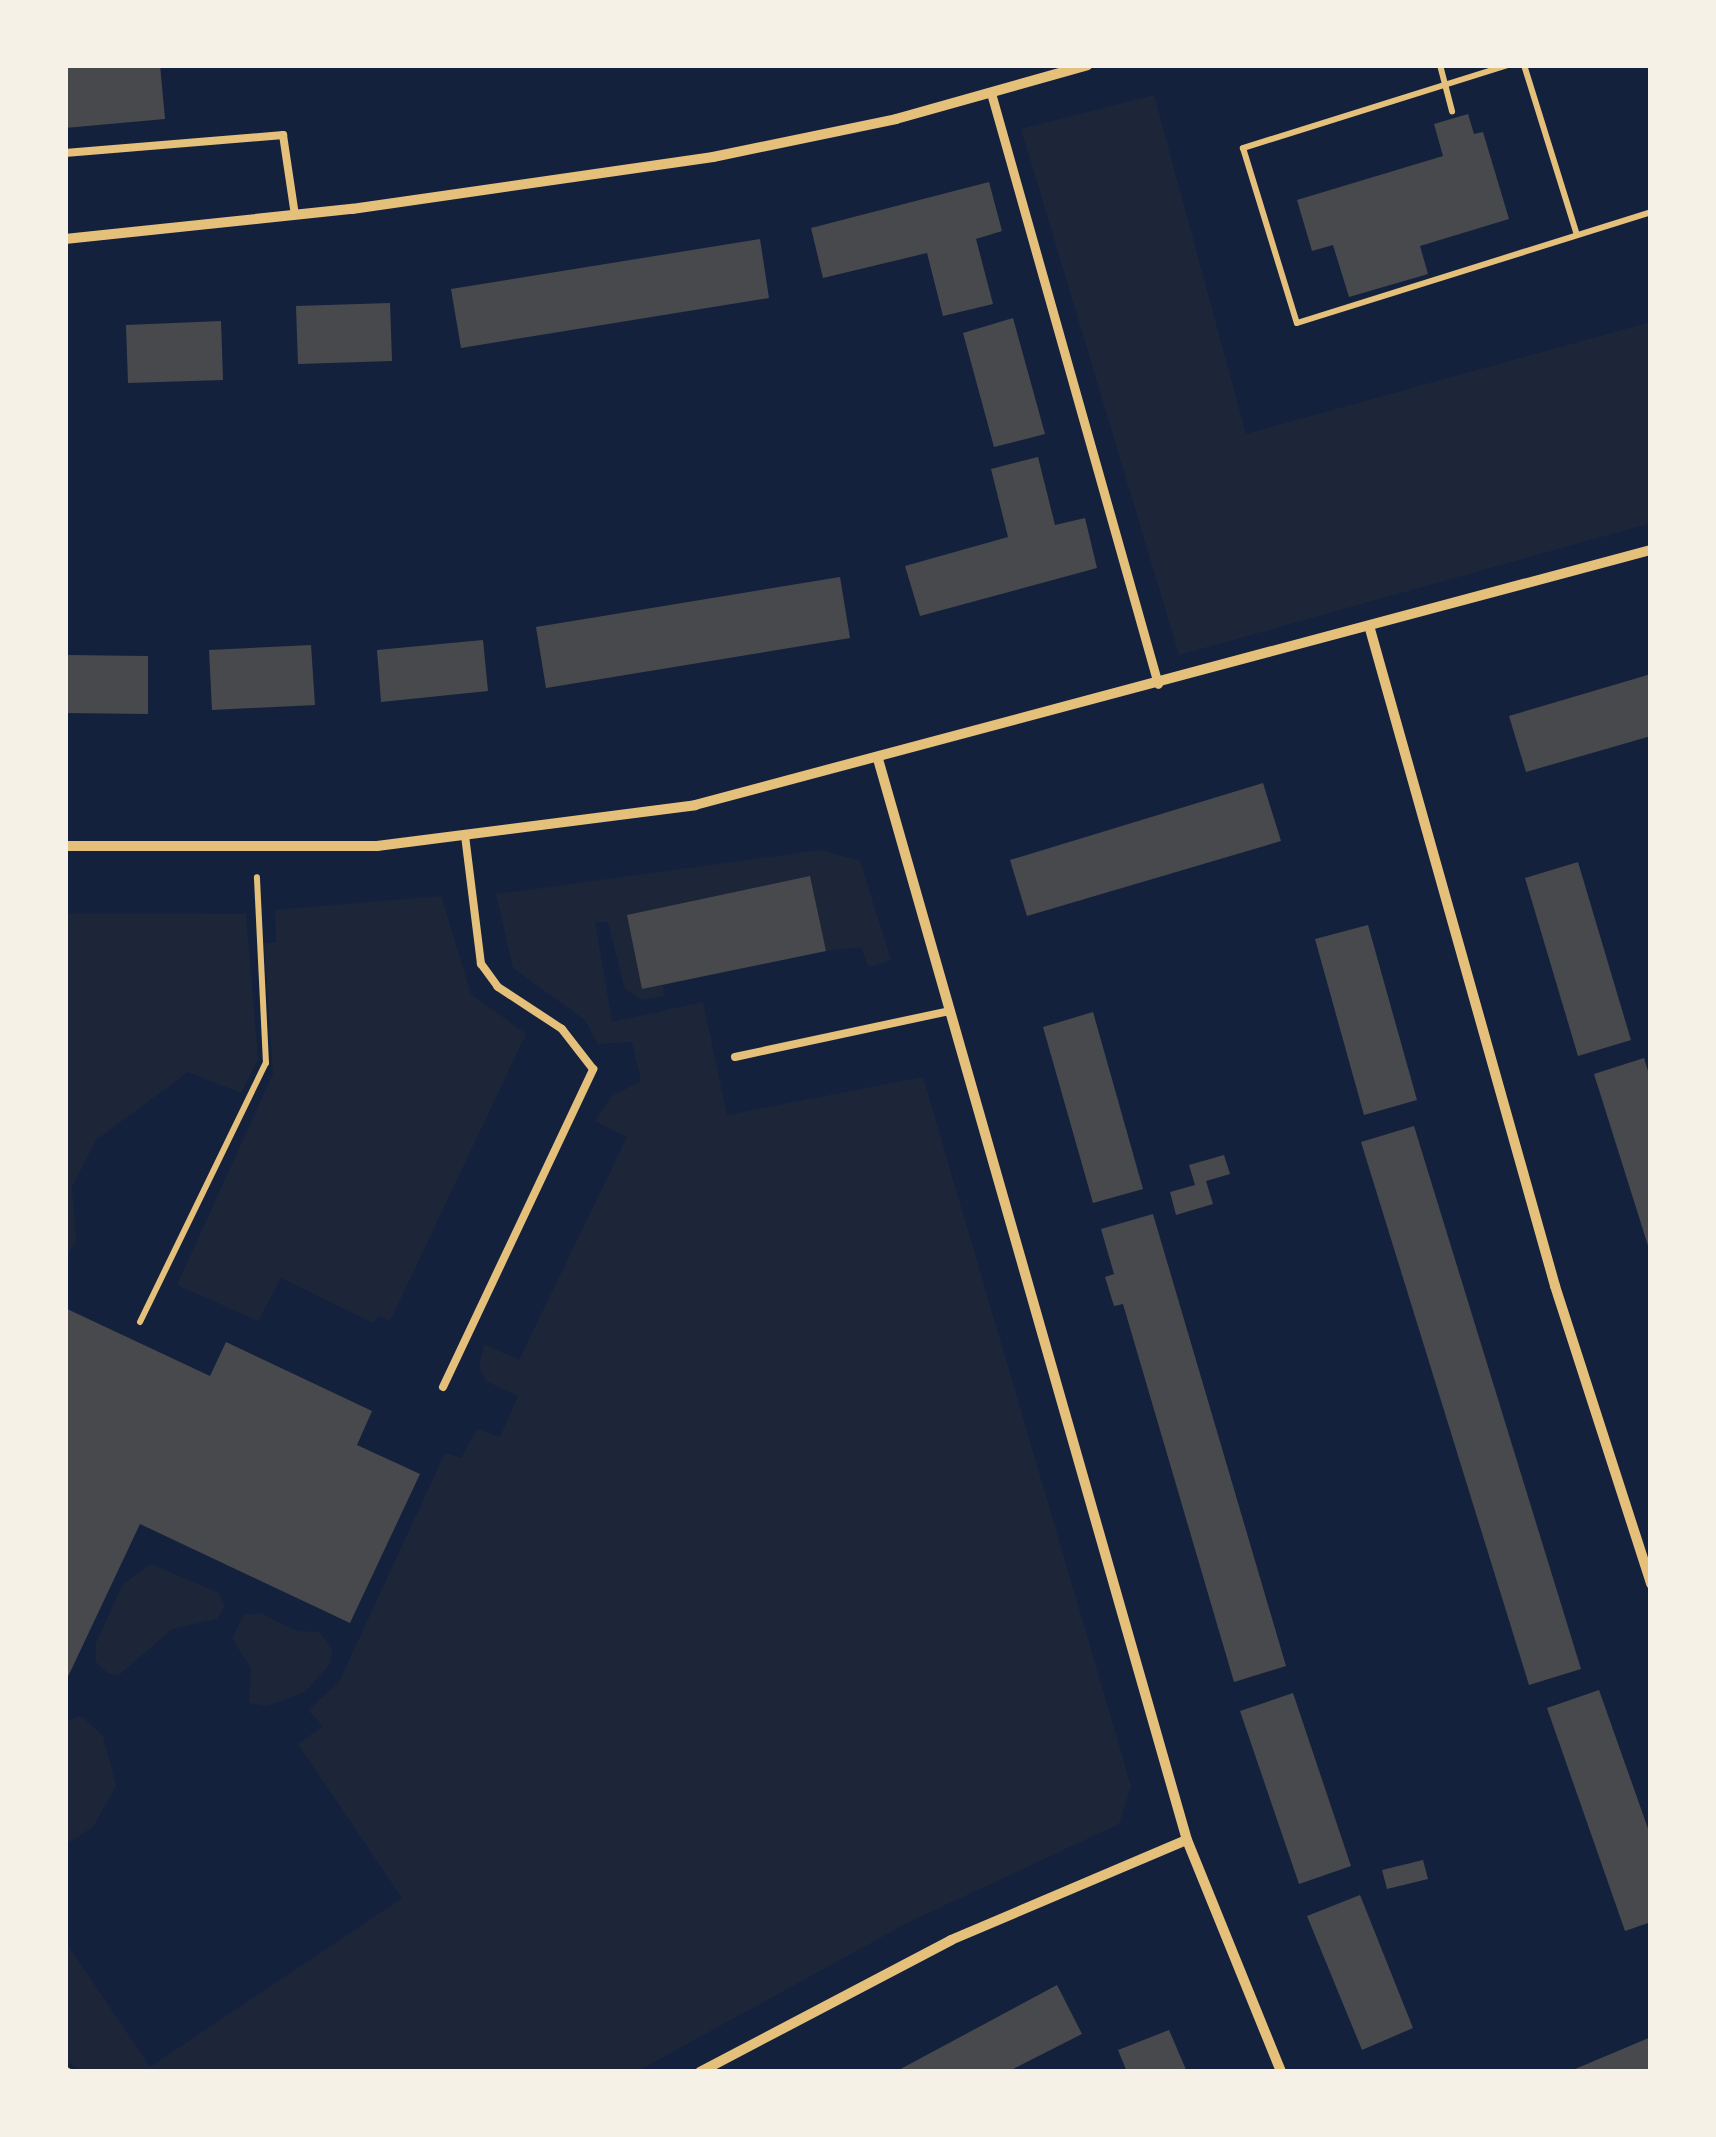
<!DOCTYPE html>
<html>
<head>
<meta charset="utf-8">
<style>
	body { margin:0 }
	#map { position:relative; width:1716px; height:2137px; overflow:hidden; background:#14213d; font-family:Figtree,sans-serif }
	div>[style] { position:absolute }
	.green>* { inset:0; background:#1d2539 }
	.building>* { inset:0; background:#48494c }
	.path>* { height:6px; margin:-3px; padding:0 3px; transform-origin:3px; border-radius:3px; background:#e5c07b }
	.service>* { height:8px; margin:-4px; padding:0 4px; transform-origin:4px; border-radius:4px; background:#e5c07b }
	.pedestrian>* { height:9px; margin:-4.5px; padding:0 4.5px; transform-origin:4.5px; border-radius:4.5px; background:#e5c07b }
	.minor>* { height:10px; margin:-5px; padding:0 5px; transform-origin:5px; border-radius:5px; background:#e5c07b }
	span { translate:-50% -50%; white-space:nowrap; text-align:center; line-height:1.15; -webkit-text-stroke:10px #f6f1e7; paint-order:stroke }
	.frame { position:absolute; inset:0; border:68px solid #f6f1e7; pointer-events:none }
</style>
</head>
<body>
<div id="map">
	<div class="green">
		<div style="clip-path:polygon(1154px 95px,1246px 434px,1651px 322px,1651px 523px,1179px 655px,1021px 129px)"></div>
		<div style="clip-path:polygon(821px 850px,860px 861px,891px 960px,869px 967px,861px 947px,826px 951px,663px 985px,664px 996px,641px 1000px,625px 989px,608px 922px,595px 922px,612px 1022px,703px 1002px,727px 1115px,923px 1077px,1131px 1786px,1119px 1824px,909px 1922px,636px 2072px,83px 2072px,65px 2060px,65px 1941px,150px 2067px,402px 1898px,298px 1744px,323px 1726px,308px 1710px,339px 1682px,445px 1453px,461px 1458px,477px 1429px,500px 1437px,518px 1396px,486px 1381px,479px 1366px,484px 1344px,519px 1360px,627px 1137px,595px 1121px,612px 1096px,641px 1081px,632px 1042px,598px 1044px,585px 1020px,513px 968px,496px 894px)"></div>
		<div style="clip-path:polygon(441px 896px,471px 994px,526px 1034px,390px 1321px,378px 1316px,373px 1323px,281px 1278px,258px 1321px,177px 1285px,273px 1074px,264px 943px,276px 943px,275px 910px)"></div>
		<div style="clip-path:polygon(65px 913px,246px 914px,258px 1059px,241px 1093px,188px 1072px,96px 1140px,72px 1187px,76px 1241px,66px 1258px)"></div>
		<div style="clip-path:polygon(151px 1564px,219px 1593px,225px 1606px,217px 1619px,172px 1629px,119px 1675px,108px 1673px,96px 1662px,96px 1643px,123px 1584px)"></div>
		<div style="clip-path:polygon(260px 1613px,297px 1631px,319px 1632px,332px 1648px,330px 1664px,305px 1692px,267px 1706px,249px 1703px,251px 1669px,232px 1638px,244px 1615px)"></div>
		<div style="clip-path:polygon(81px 1716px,103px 1736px,116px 1786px,93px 1827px,65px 1845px,65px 1721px)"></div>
	</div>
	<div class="building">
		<div style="clip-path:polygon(65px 65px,160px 65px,165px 119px,65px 128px)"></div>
		<div style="clip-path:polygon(1468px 114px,1474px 134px,1483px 132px,1509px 219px,1420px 246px,1428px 274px,1349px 297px,1333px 245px,1312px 251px,1297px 200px,1443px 156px,1434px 124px)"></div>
		<div style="clip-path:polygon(989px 182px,1002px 231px,976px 239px,993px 304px,943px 316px,927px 253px,823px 278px,811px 228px)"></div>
		<div style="clip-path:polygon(760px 239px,769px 298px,461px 348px,451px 289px)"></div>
		<div style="clip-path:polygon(390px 303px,392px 361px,298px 364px,296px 306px)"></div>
		<div style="clip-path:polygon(1013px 318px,1045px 434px,994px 447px,963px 333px)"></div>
		<div style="clip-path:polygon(221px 321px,223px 380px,128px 383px,126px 325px)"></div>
		<div style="clip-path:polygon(1038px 457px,1055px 525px,1085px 518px,1097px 568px,920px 616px,905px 566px,1008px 537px,991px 469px)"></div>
		<div style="clip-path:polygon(840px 577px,850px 638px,546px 688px,536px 627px)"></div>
		<div style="clip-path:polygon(483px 640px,488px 691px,381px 702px,377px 650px)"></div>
		<div style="clip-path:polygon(311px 645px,315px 705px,212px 710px,209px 650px)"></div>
		<div style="clip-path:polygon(65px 655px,148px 656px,148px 714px,65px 713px)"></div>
		<div style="clip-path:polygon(1651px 674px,1651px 736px,1526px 772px,1509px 716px)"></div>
		<div style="clip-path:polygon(1263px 783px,1281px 841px,1027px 916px,1010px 860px)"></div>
		<div style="clip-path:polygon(1578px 862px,1631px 1040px,1578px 1056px,1525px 878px)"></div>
		<div style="clip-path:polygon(810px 876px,826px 951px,642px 989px,627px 915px)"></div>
		<div style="clip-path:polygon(1368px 925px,1417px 1100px,1364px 1115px,1315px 939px)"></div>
		<div style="clip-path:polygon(1093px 1012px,1143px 1189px,1093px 1203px,1043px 1027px)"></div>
		<div style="clip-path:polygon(1644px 1058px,1651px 1081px,1650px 1252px,1594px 1074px)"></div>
		<div style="clip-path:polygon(1414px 1126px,1581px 1669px,1529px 1685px,1361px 1142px)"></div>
		<div style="clip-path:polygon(1224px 1155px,1230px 1174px,1206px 1181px,1213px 1204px,1176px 1215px,1170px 1192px,1195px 1185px,1189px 1165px)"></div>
		<div style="clip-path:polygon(1153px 1214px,1286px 1666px,1234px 1682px,1123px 1304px,1114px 1306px,1105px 1277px,1114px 1274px,1101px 1229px)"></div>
		<div style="clip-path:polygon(65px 1308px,210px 1376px,226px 1342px,372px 1411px,357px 1445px,420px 1474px,350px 1623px,140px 1524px,65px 1683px)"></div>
		<div style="clip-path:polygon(1599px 1690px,1651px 1837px,1651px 1922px,1625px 1931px,1547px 1708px)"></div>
		<div style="clip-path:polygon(1293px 1693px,1351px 1866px,1299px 1884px,1240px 1711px)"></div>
		<div style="clip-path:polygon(1423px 1860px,1428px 1879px,1387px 1889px,1382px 1870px)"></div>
		<div style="clip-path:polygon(1360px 1895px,1413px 2028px,1362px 2050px,1307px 1916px)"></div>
		<div style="clip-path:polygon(1057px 1985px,1082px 2034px,1007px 2072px,895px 2072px)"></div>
		<div style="clip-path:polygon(1169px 2030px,1187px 2072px,1127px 2072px,1118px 2050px)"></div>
		<div style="clip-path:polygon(1651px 2037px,1651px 2072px,1568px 2072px)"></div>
	</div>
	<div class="path">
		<div style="left:1440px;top:65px;width:48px;rotate:75.4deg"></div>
		<div style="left:1508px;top:65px;width:278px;rotate:162.6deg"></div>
		<div style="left:1243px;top:148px;width:183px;rotate:72.9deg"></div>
		<div style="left:1297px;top:323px;width:371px;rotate:-17.4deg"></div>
		<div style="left:1524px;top:65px;width:178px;rotate:72.7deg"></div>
		<div style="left:140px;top:1322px;width:288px;rotate:-64.1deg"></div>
		<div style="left:266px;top:1063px;width:186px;rotate:-92.8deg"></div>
		<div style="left:65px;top:2069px;width:6px;rotate:31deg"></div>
	</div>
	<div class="service">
		<div style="left:65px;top:153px;width:219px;rotate:-4.7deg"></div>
		<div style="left:283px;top:135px;width:81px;rotate:81.5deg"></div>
		<div style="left:735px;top:1057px;width:219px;rotate:-12.1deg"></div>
		<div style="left:443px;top:1387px;width:352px;rotate:-64.7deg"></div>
		<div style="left:593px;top:1069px;width:51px;rotate:-127.8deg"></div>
		<div style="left:562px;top:1029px;width:77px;rotate:-146.7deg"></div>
		<div style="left:498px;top:987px;width:29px;rotate:-126deg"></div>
		<div style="left:481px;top:964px;width:130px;rotate:-97.1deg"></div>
	</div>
	<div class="pedestrian">
		<div style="left:991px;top:93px;width:614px;rotate:74.22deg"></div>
	</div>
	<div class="minor">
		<div style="left:65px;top:239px;width:289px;rotate:-6deg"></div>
		<div style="left:352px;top:209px;width:365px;rotate:-8.2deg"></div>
		<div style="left:713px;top:157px;width:187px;rotate:-11.7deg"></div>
		<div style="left:896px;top:119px;width:199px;rotate:-15.7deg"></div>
		<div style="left:1370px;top:629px;width:683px;rotate:74.27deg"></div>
		<div style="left:1555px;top:1286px;width:313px;rotate:72.1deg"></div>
		<div style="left:878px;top:759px;width:1124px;rotate:74.05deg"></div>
		<div style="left:1187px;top:1840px;width:250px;rotate:67.9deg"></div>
		<div style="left:65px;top:846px;width:312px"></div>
		<div style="left:377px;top:846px;width:321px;rotate:-7.3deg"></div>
		<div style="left:695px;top:805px;width:989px;rotate:-14.94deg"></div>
		<div style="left:700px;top:2072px;width:284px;rotate:-27.7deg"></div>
		<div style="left:951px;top:1940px;width:256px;rotate:-23deg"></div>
	</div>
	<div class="frame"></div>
</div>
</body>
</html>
